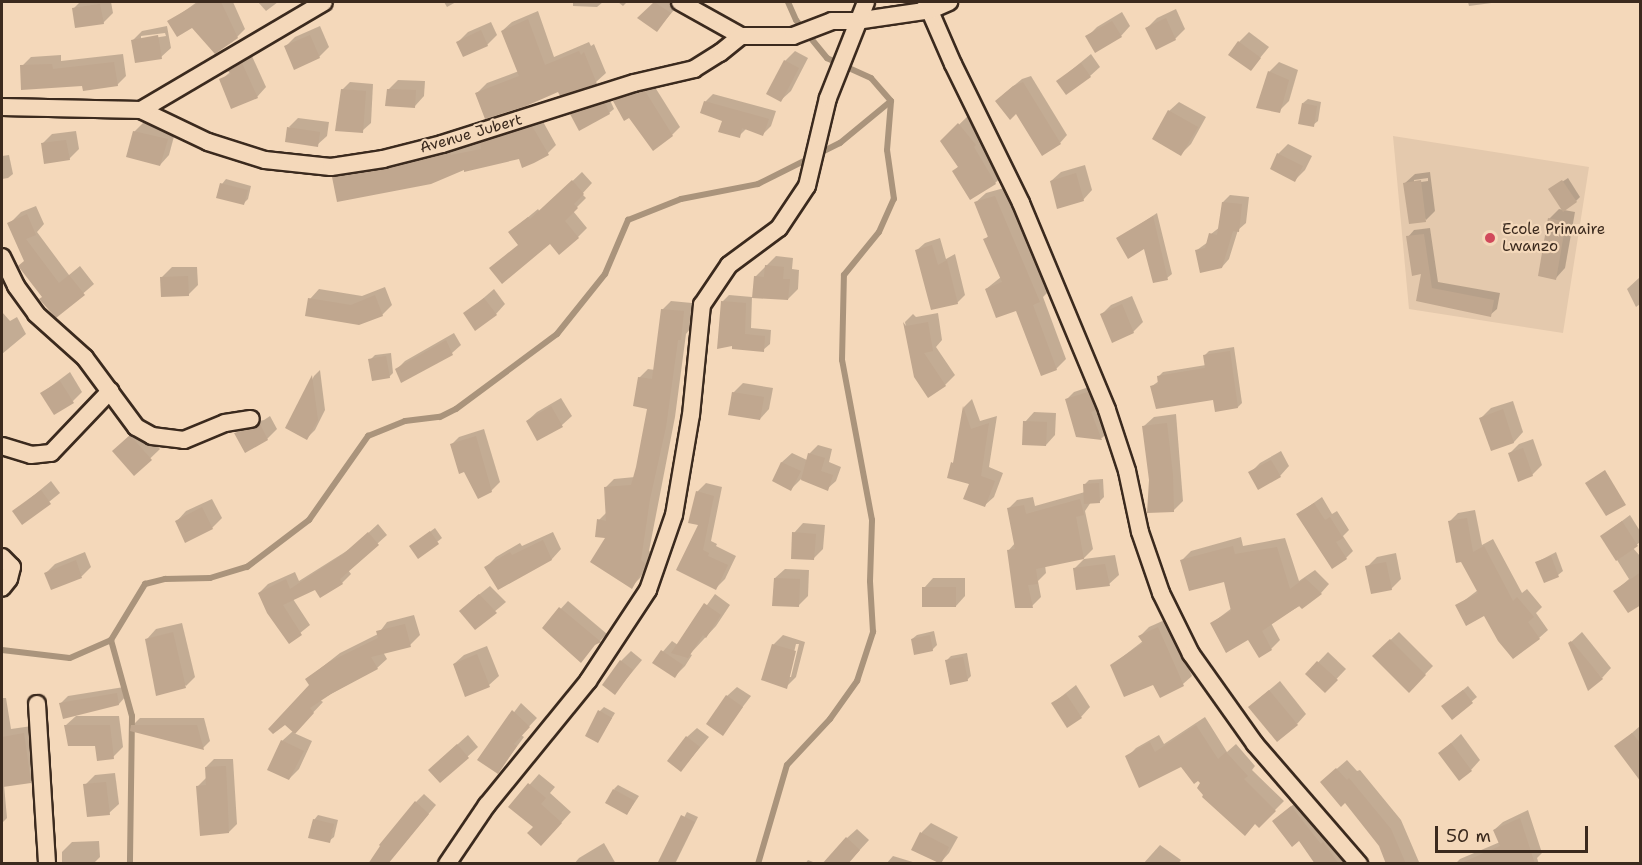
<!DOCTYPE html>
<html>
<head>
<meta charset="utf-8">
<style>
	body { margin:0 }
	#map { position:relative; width:1642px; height:865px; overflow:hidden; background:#f4d8ba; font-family:"Shantell Sans",sans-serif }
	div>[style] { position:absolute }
	.built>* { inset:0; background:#e4c9ad }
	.shadow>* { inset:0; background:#0003 }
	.stream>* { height:6px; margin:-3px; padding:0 3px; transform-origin:3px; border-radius:3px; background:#aa947c }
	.building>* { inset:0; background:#c0a78f }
	.roads { filter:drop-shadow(2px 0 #3b2a1e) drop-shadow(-2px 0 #3b2a1e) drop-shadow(0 2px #3b2a1e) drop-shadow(0 -2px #3b2a1e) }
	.minor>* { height:16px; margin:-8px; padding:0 8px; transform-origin:8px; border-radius:8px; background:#f4d8ba }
	.dots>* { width:16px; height:16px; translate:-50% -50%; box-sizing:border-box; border:3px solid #f4d8ba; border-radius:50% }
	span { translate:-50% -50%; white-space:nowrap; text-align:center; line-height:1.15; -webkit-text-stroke:4.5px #f4d8ba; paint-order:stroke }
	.street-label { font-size:15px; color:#3b2a1e }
	.poi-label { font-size:15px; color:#3b2a1e }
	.left { translate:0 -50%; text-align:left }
	.frame { position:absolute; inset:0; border:3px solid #3b2a1e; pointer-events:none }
	.scale { position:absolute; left:1435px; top:826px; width:153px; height:27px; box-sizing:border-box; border:3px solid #3b2a1e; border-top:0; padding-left:8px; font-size:18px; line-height:21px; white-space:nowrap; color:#3b2a1e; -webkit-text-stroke:4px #f4d8ba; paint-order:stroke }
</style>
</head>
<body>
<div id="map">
	<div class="built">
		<div style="clip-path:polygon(1393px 136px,1589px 167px,1563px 333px,1409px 309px)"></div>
	</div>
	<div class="shadow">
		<div style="clip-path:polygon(80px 2px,111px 2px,113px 13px,103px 23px,74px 8px)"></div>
		<div style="clip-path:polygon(197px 2px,233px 2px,245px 29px,232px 42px,215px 52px,193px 26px,169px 22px)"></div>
		<div style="clip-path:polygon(258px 2px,278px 2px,266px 11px)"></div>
		<div style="clip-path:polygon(444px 2px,456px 2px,447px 7px)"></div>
		<div style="clip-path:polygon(573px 2px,603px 2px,597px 7px,573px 6px)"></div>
		<div style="clip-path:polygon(618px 2px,627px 2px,623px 6px)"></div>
		<div style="clip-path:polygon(656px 2px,680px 3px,657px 30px,640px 17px)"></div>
		<div style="clip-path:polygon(1468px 2px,1499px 2px,1469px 6px)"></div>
		<div style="clip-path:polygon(1176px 9px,1185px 29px,1175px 39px,1147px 28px,1157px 18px)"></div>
		<div style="clip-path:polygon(538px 11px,554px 57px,589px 42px,591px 46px,594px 44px,606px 73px,596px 82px,558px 90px,477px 93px,487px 83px,519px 71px,502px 31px,512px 22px)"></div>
		<div style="clip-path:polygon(1122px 12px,1130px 26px,1121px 36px,1087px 37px,1097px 27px)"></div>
		<div style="clip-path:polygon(491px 22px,497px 35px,487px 45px,458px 42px,468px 32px)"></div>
		<div style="clip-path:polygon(evenodd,167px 26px,171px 48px,161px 57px,133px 40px,142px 31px,167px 26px,165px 33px,166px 36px,141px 40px,141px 36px,165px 33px)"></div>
		<div style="clip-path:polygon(320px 26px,329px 47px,319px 57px,285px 47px,295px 37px)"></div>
		<div style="clip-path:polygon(1249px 32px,1269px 47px,1251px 69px,1239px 42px)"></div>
		<div style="clip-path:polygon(795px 51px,808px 58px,791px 91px,781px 100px,785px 61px)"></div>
		<div style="clip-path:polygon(123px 54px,126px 76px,117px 85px,84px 85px,22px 66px,31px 57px,61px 55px,61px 61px)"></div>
		<div style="clip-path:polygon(251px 54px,266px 87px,257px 97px,221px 80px)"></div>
		<div style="clip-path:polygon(1091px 54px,1100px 67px,1090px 76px,1058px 81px)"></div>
		<div style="clip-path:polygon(1279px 62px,1298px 70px,1289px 101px,1279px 111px,1269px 72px)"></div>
		<div style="clip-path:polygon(1031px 76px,1067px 135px,1060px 143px,1017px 112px,1004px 94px,1022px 79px)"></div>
		<div style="clip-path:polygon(398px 80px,425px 81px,424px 96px,415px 106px,388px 90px)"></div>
		<div style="clip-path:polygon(350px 82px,373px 84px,371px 123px,362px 131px,342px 90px)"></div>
		<div style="clip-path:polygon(653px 84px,680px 127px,672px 135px,629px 116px,614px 101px,622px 93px)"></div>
		<div style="clip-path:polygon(713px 94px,776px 111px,771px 126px,763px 134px,747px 128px,739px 136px,705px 102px)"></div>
		<div style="clip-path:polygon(1308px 99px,1321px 102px,1318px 121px,1313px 125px,1303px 103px)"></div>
		<div style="clip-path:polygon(610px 100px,614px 109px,609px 113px,571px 115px,576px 110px)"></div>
		<div style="clip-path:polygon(1179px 102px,1206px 117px,1191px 144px,1181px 154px,1169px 111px)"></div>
		<div style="clip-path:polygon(969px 115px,1005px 174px,995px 183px,954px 171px,959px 166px,942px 141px)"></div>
		<div style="clip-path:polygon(298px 118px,329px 122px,327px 136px,317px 145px,289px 127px)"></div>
		<div style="clip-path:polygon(541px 118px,556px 145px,548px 153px,465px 168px,334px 178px,343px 169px,483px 142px,490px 135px)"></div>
		<div style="clip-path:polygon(144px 122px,176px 129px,169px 155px,160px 165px,134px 132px)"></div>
		<div style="clip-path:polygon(76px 131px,79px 149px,69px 159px,42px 144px,52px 134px)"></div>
		<div style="clip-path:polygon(1288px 144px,1312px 156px,1305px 170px,1295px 180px,1278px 154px)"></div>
		<div style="clip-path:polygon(9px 155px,13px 174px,8px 178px,2px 179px,2px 156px)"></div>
		<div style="clip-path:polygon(1085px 165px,1092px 190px,1083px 200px,1051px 181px,1061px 172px)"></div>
		<div style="clip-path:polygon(582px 172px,592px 183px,582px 194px,586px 198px,573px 211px,587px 228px,578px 237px,519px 244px,510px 232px,538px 209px,540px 212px)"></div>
		<div style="clip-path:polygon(evenodd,1430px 172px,1435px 211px,1426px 220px,1405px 183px,1415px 174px,1430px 172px,1428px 178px,1428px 181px,1414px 183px,1414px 180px,1428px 178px)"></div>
		<div style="clip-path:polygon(1568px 178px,1580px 197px,1576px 201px,1553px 188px)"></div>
		<div style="clip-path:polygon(226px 179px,251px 186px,248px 199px,244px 203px,222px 184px)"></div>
		<div style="clip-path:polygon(1004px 188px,1049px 291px,1043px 297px,1066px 359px,1056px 369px,1017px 309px,986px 289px,1001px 277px,985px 240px,989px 235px,976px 202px,986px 193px)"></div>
		<div style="clip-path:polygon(1230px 195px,1249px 197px,1246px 223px,1238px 230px,1229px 259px,1222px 267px,1197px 250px,1208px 242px,1211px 234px,1220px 227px,1223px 202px)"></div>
		<div style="clip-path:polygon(36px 206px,44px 224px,37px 232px,69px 275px,80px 266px,94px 284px,57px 316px,26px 261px,11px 222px,21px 212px)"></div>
		<div style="clip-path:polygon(1559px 209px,1575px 212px,1565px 268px,1556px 278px,1549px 219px)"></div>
		<div style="clip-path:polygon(1157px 213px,1172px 274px,1167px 278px,1145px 247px,1118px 239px)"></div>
		<div style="clip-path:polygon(1430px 228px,1438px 282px,1500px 293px,1497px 309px,1490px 315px,1418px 300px,1422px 273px,1408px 237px,1414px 230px)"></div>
		<div style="clip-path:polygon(940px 238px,946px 259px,955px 254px,965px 295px,957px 303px,917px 250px,925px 243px)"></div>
		<div style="clip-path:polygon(776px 256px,793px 258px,792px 269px,799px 270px,798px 289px,788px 299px,755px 277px)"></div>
		<div style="clip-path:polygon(172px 267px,197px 267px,198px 285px,188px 295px,162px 277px)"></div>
		<div style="clip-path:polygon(1640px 277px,1640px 304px,1636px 307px,1627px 289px)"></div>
		<div style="clip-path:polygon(385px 287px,392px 305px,382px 315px,310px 299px,319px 289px,362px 296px)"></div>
		<div style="clip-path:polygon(494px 289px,505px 304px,496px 314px,465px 314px)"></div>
		<div style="clip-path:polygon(729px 295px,752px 297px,751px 328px,771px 330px,770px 344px,763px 350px,734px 348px,723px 301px)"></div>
		<div style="clip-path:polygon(1132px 296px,1143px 322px,1133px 332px,1102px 314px,1111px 305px)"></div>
		<div style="clip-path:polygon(671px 301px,692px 303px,690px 329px,686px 334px,675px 417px,649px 551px,654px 554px,640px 578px,631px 587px,599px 520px,607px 512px,605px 488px,614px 479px,635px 477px,649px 407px,639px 378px,648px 369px,655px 370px,662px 310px)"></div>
		<div style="clip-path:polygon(2px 312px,10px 321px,17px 317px,26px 334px,2px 354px)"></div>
		<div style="clip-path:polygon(938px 313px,942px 340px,936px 347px,955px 375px,945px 385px,915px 377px,905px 322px,913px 314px,916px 317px)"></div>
		<div style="clip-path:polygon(454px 333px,461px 345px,452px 353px,402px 381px,397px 369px,405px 361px)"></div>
		<div style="clip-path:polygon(1234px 347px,1242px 403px,1238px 407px,1214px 399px,1152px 386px,1159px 381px,1159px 376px,1163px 372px,1206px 365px,1205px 355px,1209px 351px)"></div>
		<div style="clip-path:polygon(391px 353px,393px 373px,389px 377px,370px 360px,375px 355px)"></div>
		<div style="clip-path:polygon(320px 370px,325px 410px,315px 430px,307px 438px,287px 427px,314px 376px)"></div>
		<div style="clip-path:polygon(70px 372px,82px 392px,73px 401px,42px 393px)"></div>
		<div style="clip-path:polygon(743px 383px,773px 388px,769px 409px,760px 419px,733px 393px)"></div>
		<div style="clip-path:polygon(1095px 385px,1109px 431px,1102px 438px,1077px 435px,1066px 400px,1074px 392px)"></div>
		<div style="clip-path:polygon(561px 398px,572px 416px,562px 425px,538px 439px,527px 421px,537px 412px)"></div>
		<div style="clip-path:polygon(972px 399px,980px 421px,997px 416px,989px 467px,1003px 473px,994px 497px,985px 505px,953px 463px,955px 460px,964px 407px)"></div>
		<div style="clip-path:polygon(1513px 401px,1523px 432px,1514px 442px,1492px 449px,1481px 418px,1491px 408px)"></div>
		<div style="clip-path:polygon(1034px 412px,1056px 413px,1055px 435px,1046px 445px,1025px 422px)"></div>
		<div style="clip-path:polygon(1176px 414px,1183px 501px,1173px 511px,1150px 480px,1144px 426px,1154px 417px)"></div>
		<div style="clip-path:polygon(270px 416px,277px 429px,267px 439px,245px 451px,236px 433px,246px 424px,264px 420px)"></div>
		<div style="clip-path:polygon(140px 427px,160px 449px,134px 474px,124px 441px)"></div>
		<div style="clip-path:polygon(484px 429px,500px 482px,491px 491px,451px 445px,459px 437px)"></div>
		<div style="clip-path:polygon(1533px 439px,1542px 465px,1532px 475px,1510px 453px,1519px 444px)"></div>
		<div style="clip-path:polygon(818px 445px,832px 449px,829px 462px,841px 467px,836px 481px,827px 489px,801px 479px,791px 489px,774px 480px,782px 462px,792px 453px,807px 460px,809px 454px)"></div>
		<div style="clip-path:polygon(1281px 451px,1289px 466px,1280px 476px,1250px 473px,1260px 463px)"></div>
		<div style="clip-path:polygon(1103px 479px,1104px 497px,1100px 501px,1091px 502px,1085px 511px,1093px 549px,1084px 558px,1045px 565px,1046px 573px,1038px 581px,1041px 597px,1032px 606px,1009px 550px,1015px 543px,1008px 509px,1017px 500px,1033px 497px,1035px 506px,1085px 492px,1084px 485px,1089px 480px)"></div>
		<div style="clip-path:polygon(51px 481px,60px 493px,23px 523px,14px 512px)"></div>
		<div style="clip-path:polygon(706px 483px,722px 487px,711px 541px,717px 544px,716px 546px,736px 556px,725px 579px,716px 588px,678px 569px,700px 524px,697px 492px)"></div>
		<div style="clip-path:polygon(1322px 497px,1332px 514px,1337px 511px,1349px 530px,1343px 536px,1353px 551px,1346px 558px,1298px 514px)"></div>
		<div style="clip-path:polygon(212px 499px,222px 518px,212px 528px,177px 521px,186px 511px)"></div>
		<div style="clip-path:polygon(1475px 510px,1482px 545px,1493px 539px,1522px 593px,1527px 589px,1542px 607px,1536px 613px,1548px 630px,1539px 638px,1485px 614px,1457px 606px,1478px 590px,1449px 522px,1458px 513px)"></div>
		<div style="clip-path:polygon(1630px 515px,1640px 531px,1640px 542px,1633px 548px,1640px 556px,1640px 604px,1615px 591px,1629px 579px,1602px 536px)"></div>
		<div style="clip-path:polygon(803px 523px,825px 525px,823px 549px,813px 559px,794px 533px)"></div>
		<div style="clip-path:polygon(378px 524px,387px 535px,348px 570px,351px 574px,342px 583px,316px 588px,293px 599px,310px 625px,289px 642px,259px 593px,268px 584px,295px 572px,299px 581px,353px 547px)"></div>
		<div style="clip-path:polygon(435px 528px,442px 538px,418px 557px,411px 546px)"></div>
		<div style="clip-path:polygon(553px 532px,561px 549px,552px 559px,498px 588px,486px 567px,496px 557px,520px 543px,522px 546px)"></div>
		<div style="clip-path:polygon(1241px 537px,1243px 546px,1285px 538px,1299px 581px,1315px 570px,1329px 584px,1321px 593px,1271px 623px,1280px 640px,1271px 649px,1212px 623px,1232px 608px,1225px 580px,1182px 560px,1191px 551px)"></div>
		<div style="clip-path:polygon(85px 552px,91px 567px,82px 576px,52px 588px,46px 573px,55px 564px)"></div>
		<div style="clip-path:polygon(1556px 552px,1563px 571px,1558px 575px,1537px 562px)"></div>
		<div style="clip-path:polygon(1396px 553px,1401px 579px,1391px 589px,1367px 567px,1377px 557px)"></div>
		<div style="clip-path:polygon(1115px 555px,1119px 575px,1109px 584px,1074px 569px,1084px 559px)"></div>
		<div style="clip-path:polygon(785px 569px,809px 570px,808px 596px,798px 606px,775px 578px)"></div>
		<div style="clip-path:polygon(933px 578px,965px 578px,965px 596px,956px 606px,924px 588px)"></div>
		<div style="clip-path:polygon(490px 586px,506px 602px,475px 628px,471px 601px)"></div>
		<div style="clip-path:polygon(715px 594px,730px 605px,716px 626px,690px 654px,692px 655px,685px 666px,675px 676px,654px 662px,672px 641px,678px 645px)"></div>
		<div style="clip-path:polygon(568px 601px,607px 634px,600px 641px,596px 642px,544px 627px)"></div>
		<div style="clip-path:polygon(414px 615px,420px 635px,410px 645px,383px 652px,387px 659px,377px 668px,320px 700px,323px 702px,294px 733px,312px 741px,299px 769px,289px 779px,282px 741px,293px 731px,311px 685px,307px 679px,340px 653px,378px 634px,387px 622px)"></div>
		<div style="clip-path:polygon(1167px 619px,1192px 676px,1183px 684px,1153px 683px,1112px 665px,1143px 641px,1140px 636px,1149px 627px)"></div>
		<div style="clip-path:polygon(182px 623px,195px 677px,186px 686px,147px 639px,156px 629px)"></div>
		<div style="clip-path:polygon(934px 631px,937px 645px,932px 650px,912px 639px,917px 635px)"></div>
		<div style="clip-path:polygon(1399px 632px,1433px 666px,1409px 691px,1382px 648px)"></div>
		<div style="clip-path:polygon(1582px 632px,1611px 668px,1602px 678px,1570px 643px)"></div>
		<div style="clip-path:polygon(evenodd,783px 635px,805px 642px,796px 677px,786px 687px,773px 645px,783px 635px,796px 644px,799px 644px,791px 677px,788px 677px,796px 644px)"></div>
		<div style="clip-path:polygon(487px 646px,499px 676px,489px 685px,454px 664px,464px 655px)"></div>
		<div style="clip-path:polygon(631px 651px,642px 660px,615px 693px,621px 661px)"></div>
		<div style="clip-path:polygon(1328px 652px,1346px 669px,1325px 691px,1307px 674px)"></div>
		<div style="clip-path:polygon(967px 653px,971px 676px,967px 680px,946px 661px,951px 656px)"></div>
		<div style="clip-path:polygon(1280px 681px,1306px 714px,1297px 724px,1260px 698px)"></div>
		<div style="clip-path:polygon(1076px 685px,1090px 707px,1081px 717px,1053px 703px)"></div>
		<div style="clip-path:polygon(1468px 686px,1477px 697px,1452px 718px,1448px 702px)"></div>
		<div style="clip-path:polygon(124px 687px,126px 696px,119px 704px,61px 703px,68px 696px)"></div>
		<div style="clip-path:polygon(737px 687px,751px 696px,722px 734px,727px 696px)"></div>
		<div style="clip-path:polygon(2px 698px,6px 698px,11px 729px,32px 726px,39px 773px,31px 781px,4px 785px,7px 818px,2px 823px)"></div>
		<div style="clip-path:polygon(521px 703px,537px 718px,521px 735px,524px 737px,498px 772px,479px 759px)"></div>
		<div style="clip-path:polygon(604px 707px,615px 713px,598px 741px,600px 711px)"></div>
		<div style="clip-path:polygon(76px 716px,119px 716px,123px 747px,113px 757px,66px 725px)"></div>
		<div style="clip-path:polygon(1205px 717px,1227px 752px,1236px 744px,1255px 766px,1252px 770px,1284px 801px,1259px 826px,1181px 765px,1127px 757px,1136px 748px,1159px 735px,1164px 744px)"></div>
		<div style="clip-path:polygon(140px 718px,204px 718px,210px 741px,203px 748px,132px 726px)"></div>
		<div style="clip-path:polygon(1640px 726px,1640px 780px,1616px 747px)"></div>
		<div style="clip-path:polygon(697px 728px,709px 737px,681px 770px,687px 737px)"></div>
		<div style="clip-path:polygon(1461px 734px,1480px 760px,1471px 770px,1440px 753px)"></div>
		<div style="clip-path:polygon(468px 735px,478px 747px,441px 781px,440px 760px)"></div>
		<div style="clip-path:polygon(214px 759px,233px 759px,237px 824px,229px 832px,198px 786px,206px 778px,206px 767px)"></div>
		<div style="clip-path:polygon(1347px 760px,1357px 771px,1360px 770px,1401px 820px,1419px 862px,1417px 864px,1388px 864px,1380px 845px,1346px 801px,1332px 773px)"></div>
		<div style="clip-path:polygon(115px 773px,119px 804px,109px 813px,85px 785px,95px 775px)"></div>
		<div style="clip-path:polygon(539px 774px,555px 787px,550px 793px,571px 812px,551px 834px,535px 827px,510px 807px)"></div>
		<div style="clip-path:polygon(618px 785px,639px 796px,627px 814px,614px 789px)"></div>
		<div style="clip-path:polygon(424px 794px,436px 805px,391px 859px,416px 802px)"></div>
		<div style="clip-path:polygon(1301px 798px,1356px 864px,1317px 864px,1299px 839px,1274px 821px)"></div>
		<div style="clip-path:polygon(1528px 810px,1542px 853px,1537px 858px,1539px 864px,1455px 864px,1460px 859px,1500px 842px,1494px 830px,1503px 822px)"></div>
		<div style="clip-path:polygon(687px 812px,698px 817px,675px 864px,659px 864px)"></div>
		<div style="clip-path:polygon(318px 815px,338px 820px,334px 837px,329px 841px,314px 820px)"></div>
		<div style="clip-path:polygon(931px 823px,958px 837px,949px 853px,940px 863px,913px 849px,922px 832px)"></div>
		<div style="clip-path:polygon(857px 829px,869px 840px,847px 864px,847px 838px)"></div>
		<div style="clip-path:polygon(99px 841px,100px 857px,93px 864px,62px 864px,62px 852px,72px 842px)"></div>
		<div style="clip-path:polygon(604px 843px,616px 864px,574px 864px,579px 858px)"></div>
		<div style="clip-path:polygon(1160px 845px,1181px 860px,1178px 864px,1143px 864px)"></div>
		<div style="clip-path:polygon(893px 856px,916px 863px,916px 864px,886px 864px)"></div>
		<div style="clip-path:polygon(808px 860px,818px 864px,805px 864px)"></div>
	</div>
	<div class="stream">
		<div style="left:111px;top:640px;width:79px;rotate:74.6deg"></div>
		<div style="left:132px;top:716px;width:148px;rotate:90.8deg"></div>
		<div style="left:2px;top:650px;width:68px;rotate:6.7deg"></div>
		<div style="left:70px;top:658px;width:45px;rotate:-23.7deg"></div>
		<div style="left:111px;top:640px;width:66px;rotate:-58.7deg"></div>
		<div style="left:145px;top:584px;width:21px;rotate:-14deg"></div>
		<div style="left:165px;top:579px;width:45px;rotate:-1.3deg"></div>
		<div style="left:210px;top:578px;width:39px;rotate:-17deg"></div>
		<div style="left:247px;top:567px;width:78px;rotate:-37.2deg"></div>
		<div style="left:309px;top:520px;width:103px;rotate:-54.9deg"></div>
		<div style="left:368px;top:436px;width:40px;rotate:-22deg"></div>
		<div style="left:405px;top:421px;width:35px;rotate:-7deg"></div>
		<div style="left:440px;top:417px;width:18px;rotate:-27deg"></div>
		<div style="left:456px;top:409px;width:126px;rotate:-36.6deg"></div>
		<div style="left:557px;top:334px;width:77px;rotate:-51.3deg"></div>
		<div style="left:605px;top:274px;width:59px;rotate:-66.9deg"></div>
		<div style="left:628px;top:220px;width:57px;rotate:-21.6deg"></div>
		<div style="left:681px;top:199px;width:78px;rotate:-11deg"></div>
		<div style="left:758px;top:184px;width:92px;rotate:-26.6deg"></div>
		<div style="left:840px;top:143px;width:66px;rotate:-39.5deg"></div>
		<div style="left:758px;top:864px;width:103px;rotate:-73.7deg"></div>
		<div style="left:787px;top:765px;width:63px;rotate:-46.9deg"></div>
		<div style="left:830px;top:719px;width:47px;rotate:-54.6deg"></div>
		<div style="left:857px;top:681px;width:52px;rotate:-71.9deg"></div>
		<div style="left:873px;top:632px;width:51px;rotate:-93.4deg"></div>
		<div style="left:870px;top:581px;width:61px;rotate:-88.1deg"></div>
		<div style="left:872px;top:520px;width:163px;rotate:-100.6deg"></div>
		<div style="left:842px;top:360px;width:85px;rotate:-88.7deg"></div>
		<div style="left:844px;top:275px;width:55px;rotate:-50.9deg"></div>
		<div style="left:879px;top:232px;width:36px;rotate:-66deg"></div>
		<div style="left:894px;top:199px;width:49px;rotate:-98.1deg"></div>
		<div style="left:887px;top:150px;width:49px;rotate:-85.3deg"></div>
		<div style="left:891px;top:101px;width:30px;rotate:-131deg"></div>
		<div style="left:871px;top:78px;width:48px;rotate:-155.6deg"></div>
		<div style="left:827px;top:58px;width:49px;rotate:-129.2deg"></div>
		<div style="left:796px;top:20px;width:20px;rotate:-114deg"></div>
	</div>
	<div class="building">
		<div style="clip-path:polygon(200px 2px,221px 2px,238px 38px,215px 54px,192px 28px,177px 37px,167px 21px)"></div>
		<div style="clip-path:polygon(654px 2px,671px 13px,657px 32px,637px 18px)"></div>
		<div style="clip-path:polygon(100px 4px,104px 24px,75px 28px,72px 8px)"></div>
		<div style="clip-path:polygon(1166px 18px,1176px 40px,1156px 50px,1145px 28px)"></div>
		<div style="clip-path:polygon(528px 19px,545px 65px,579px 51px,581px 55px,584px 52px,597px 84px,560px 96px,558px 92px,526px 106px,485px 119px,475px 93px,519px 76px,501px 31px)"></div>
		<div style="clip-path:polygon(1112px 21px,1122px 37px,1095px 53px,1085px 36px)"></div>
		<div style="clip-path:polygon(481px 30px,488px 46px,463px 57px,456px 42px)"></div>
		<div style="clip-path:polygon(158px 35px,162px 59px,135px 63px,131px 40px)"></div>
		<div style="clip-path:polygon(310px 35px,320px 58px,294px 70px,284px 46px)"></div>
		<div style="clip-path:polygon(1238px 41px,1261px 58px,1251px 71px,1228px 55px)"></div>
		<div style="clip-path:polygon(784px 60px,799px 68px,781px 102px,766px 94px)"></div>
		<div style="clip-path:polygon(114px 62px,118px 86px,83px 91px,82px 86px,21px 90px,20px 65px,52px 64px,53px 69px)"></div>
		<div style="clip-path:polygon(242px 63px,258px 98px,231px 109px,219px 79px,231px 74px,228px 71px)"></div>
		<div style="clip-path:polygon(1081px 63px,1091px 77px,1066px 95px,1056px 81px)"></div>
		<div style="clip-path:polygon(1268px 71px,1289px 80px,1280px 113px,1256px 108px)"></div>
		<div style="clip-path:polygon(1023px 82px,1061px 144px,1042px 156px,1016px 114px,1010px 120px,995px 101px,1013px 86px)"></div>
		<div style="clip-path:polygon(341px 89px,366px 91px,363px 133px,335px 131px)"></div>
		<div style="clip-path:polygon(387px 89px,416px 90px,415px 108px,385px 106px)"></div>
		<div style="clip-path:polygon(645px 91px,673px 136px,653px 151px,629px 118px,624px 121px,613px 101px)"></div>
		<div style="clip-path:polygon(704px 101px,769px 119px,763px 136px,742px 128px,740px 138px,718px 132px,722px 121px,700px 113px)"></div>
		<div style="clip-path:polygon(605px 103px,610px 114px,579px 131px,570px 114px)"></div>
		<div style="clip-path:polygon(1302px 103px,1317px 106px,1314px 127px,1298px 124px)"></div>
		<div style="clip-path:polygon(1168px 110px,1198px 127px,1181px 156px,1152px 139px)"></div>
		<div style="clip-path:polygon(958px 123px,976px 145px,974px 147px,996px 184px,970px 200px,952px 171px,958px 167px,940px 141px)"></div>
		<div style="clip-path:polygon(532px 126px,549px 155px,534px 163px,522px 168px,519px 159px,464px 172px,464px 170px,431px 184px,337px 202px,332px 177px,385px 169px,450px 153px,451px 155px,481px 149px,480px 143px)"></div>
		<div style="clip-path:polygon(287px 127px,320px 132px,318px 147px,285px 142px)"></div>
		<div style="clip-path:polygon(133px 131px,168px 139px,160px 166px,126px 157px)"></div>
		<div style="clip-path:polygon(66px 140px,70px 160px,44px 164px,41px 143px)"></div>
		<div style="clip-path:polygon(1277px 153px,1303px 166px,1295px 182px,1270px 169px)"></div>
		<div style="clip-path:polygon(1076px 173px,1084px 201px,1057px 209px,1050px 181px)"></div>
		<div style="clip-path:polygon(572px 180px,584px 194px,574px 204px,578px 208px,565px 221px,579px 238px,559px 255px,550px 244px,502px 284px,489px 268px,518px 245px,508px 232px,528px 217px,530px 219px)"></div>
		<div style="clip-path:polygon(1421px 180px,1426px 222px,1409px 224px,1403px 183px)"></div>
		<div style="clip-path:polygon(1562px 180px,1577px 202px,1563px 212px,1548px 189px)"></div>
		<div style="clip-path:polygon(220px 183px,248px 190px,244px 205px,216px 198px)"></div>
		<div style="clip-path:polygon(995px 196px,1040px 302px,1033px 305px,1057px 370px,1041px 376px,1016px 311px,996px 318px,985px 289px,1002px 282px,983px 239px,988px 237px,974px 202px)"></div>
		<div style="clip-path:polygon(1222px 202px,1242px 204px,1239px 232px,1233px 231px,1222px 268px,1200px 273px,1195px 250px,1205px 248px,1209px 233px,1217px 235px)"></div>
		<div style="clip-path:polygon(27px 214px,36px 235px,26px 239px,59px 283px,69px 275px,85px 295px,56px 318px,39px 299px,42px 297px,18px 266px,24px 261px,7px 223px)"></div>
		<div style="clip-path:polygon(1153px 216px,1168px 280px,1153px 283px,1144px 249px,1128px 259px,1116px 238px)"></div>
		<div style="clip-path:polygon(1548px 218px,1566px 222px,1556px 280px,1538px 276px)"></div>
		<div style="clip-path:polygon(1424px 234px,1432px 288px,1494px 300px,1491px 317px,1416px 301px,1421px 274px,1412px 276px,1406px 236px)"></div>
		<div style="clip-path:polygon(932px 245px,938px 265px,947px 260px,958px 304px,931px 310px,915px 250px)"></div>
		<div style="clip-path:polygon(765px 265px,784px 267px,783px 279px,790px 279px,788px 300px,752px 298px,754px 276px,764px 277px)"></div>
		<div style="clip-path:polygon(188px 276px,189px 296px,161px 297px,160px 277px)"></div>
		<div style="clip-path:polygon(375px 295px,383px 316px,359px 325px,305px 316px,308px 298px,351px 305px)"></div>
		<div style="clip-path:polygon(484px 298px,497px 315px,475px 331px,463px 313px)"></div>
		<div style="clip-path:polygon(721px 301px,746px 303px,745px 334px,765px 336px,764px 352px,732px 349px,732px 346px,717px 349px)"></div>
		<div style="clip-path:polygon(1122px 304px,1134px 333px,1112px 343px,1100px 314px)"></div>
		<div style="clip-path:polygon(661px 309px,684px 311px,681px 340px,678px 340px,666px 427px,650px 499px,641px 560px,646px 564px,632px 589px,590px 562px,605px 538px,595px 537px,597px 519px,606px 521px,604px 487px,631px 485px,636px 467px,647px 409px,633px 406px,638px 377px,652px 379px)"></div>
		<div style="clip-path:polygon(903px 322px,906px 326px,928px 322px,933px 351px,924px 353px,946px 386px,928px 398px,914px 377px)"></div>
		<div style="clip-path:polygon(446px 340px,453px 355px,401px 383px,395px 369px)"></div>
		<div style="clip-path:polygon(1230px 351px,1238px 408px,1215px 412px,1213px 400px,1156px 409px,1150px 386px,1158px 384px,1157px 376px,1205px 368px,1203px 355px)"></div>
		<div style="clip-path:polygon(386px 356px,390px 378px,372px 381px,368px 359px)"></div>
		<div style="clip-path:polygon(312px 375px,318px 420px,307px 440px,285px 428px)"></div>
		<div style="clip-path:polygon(60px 381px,74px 403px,54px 415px,40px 393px)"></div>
		<div style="clip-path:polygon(732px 392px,764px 397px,760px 420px,728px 415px)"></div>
		<div style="clip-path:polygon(1088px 392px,1096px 410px,1091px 412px,1102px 440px,1076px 437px,1065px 399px)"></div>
		<div style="clip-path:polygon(551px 406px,563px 427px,537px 441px,526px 421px)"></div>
		<div style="clip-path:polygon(963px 406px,971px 429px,989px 423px,981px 476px,995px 481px,985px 507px,963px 499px,969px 484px,947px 478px,951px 462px,953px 463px)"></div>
		<div style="clip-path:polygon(1503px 409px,1514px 443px,1491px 451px,1479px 418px)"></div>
		<div style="clip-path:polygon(1023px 421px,1047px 422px,1046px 446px,1022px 445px)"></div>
		<div style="clip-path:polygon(1167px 423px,1173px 475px,1174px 512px,1147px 513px,1149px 480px,1142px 426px)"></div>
		<div style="clip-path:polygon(260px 424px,268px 440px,245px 453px,234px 433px,253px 429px)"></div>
		<div style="clip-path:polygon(130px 435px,152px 460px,134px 476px,112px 451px)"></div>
		<div style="clip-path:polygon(476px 436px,492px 492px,478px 499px,464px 472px,459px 474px,450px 444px)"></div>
		<div style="clip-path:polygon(1523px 448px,1533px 476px,1518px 482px,1508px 453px)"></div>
		<div style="clip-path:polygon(808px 453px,825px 458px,821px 471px,833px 475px,828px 491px,801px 480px)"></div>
		<div style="clip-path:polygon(1271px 460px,1281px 477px,1258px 490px,1248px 472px)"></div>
		<div style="clip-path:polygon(781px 462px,801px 471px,791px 491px,772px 481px)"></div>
		<div style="clip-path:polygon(1605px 470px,1626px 505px,1606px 516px,1585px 483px)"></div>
		<div style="clip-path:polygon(1099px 483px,1100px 503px,1084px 504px,1083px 484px)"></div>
		<div style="clip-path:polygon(41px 490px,51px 504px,22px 525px,12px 511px)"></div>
		<div style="clip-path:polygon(696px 491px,714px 496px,703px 550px,709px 553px,708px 556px,728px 565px,716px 590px,676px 570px,698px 525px,688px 523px)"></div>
		<div style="clip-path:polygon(1080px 499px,1084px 515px,1076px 517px,1084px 559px,1036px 569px,1038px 584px,1028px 585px,1033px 608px,1015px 608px,1007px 550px,1015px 549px,1007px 508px,1024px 505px,1026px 514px)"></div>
		<div style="clip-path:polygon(1314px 503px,1325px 520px,1330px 517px,1343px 538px,1336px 542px,1347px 559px,1332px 569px,1296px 514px)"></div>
		<div style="clip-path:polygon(202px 507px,213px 529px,185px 543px,175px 521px)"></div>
		<div style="clip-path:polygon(1467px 518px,1473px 552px,1484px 546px,1513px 601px,1517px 597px,1534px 617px,1528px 622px,1540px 639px,1513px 659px,1498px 641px,1484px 616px,1466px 626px,1455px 605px,1478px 593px,1461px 562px,1456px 563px,1448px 521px)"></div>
		<div style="clip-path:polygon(1622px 521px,1638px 546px,1616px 561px,1600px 536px)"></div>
		<div style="clip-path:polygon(430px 531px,439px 544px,418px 559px,409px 546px)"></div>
		<div style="clip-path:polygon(368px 532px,379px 545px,340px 579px,343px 584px,320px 598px,315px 590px,283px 605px,302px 635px,289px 644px,267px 613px,258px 593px,286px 579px,290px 589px,342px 555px)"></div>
		<div style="clip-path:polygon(792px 532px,816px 534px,814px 560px,791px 559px)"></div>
		<div style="clip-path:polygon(543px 540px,552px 560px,498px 590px,484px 567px,510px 552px,512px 555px)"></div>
		<div style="clip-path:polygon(1233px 546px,1235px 554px,1277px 547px,1290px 589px,1305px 578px,1322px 594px,1302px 609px,1299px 606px,1262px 631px,1272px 650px,1259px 658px,1248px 640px,1226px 653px,1210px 623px,1231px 611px,1224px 582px,1189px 591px,1180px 560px)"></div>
		<div style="clip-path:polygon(1551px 556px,1559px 577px,1544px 583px,1535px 562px)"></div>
		<div style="clip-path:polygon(76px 560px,82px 578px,51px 590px,44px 573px)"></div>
		<div style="clip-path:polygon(1386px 562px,1392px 590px,1371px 594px,1365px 566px)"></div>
		<div style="clip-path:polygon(1105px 564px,1110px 586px,1076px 590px,1073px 568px)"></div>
		<div style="clip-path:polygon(1641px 572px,1641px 605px,1628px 613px,1613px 591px)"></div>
		<div style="clip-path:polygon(774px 578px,800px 579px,799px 607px,772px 606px)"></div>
		<div style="clip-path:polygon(922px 587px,956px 587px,956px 607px,922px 607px)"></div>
		<div style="clip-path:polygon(479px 594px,497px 613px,475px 630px,459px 611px)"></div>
		<div style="clip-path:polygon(704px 603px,721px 615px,706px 638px,703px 635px,688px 658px,671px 653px)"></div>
		<div style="clip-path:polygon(559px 607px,601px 642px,595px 645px,581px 663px,542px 628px)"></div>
		<div style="clip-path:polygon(405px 624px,411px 647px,371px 657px,378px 669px,331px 694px,310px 708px,314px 713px,295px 734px,285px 725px,273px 734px,268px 729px,309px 685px,305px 679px,329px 662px,378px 638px,376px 631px)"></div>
		<div style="clip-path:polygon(1158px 627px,1184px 686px,1160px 698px,1153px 685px,1124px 697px,1110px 665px,1143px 643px,1138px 636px)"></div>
		<div style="clip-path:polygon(173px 632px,186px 688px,156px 696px,145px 639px)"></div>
		<div style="clip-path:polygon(930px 635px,933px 651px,914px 655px,911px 639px)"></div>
		<div style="clip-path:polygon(1390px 639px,1426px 675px,1409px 693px,1372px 656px)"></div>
		<div style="clip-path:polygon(1571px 641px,1603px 679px,1588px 691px,1568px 643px)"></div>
		<div style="clip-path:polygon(772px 644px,796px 651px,787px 689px,761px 680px)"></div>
		<div style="clip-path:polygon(661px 650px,683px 665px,675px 678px,652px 663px)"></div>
		<div style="clip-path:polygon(477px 654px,490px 687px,465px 697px,453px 664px)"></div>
		<div style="clip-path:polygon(963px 657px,968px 681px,950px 685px,945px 660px)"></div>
		<div style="clip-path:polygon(620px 660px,633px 670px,615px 695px,602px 685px)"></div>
		<div style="clip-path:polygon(1317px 661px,1338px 680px,1325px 693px,1305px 674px)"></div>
		<div style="clip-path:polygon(1269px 690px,1298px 725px,1277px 742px,1248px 707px)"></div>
		<div style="clip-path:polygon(1463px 690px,1473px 703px,1452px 720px,1441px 706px)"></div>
		<div style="clip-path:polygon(117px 693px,119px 705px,63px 719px,59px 703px)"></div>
		<div style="clip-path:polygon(1066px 694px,1082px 718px,1067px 728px,1051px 703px)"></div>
		<div style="clip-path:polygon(726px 695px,743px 707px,723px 736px,706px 724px)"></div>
		<div style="clip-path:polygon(512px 710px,530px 727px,514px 744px,517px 746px,498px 774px,477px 760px)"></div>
		<div style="clip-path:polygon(598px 710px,612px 718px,598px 743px,585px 736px)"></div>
		<div style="clip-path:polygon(64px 725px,110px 725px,114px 759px,97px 761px,95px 746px,68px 746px)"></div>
		<div style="clip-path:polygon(131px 725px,197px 725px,204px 750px,130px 731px)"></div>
		<div style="clip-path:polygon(1196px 725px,1218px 759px,1226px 752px,1248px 776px,1244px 779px,1276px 811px,1259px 828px,1255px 824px,1245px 836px,1202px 797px,1203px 795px,1197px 788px,1200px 783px,1198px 781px,1194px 784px,1181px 767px,1139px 788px,1125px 756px,1150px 742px,1155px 752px)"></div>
		<div style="clip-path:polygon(24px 733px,31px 783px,3px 787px,2px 737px)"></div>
		<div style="clip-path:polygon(1632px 733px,1641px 744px,1641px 782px,1614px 746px)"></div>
		<div style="clip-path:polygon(686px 736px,700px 747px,681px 772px,667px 761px)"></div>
		<div style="clip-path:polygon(281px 740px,304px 751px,289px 780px,267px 770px)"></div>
		<div style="clip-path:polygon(1451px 743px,1472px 771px,1459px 781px,1438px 753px)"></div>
		<div style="clip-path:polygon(457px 744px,469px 758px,440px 783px,428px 770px)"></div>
		<div style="clip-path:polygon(226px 766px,229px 833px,200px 836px,196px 786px,206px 785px,205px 767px)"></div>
		<div style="clip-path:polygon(1336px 768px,1347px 780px,1349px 778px,1391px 829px,1406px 864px,1386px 864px,1379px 846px,1345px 803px,1341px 807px,1320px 782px)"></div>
		<div style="clip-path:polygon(106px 782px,110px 815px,87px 817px,83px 784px)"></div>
		<div style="clip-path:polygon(528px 783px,546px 798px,541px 804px,562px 823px,541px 846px,527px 833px,533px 827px,508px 807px)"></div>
		<div style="clip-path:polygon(613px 789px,635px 801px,627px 815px,605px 803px)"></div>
		<div style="clip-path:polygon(415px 801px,429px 814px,388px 864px,368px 864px,380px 846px,379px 845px)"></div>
		<div style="clip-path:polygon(1291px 806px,1321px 844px,1323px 842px,1339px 864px,1315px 864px,1299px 841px,1292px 847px,1272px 821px)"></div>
		<div style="clip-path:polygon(681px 815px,695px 822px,674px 864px,657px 864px)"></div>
		<div style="clip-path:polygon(1520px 818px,1535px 864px,1459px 864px,1500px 846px,1493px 830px)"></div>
		<div style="clip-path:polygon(313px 819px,334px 824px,330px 843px,308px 838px)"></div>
		<div style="clip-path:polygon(920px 832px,949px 847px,941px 864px,911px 850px)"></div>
		<div style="clip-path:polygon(846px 837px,860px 850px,848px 864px,822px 864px)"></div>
	</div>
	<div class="roads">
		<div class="minor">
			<div style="left:680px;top:2px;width:70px;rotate:29.1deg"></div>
			<div style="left:926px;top:2px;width:68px;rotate:66.5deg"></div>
			<div style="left:953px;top:64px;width:155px;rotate:63.9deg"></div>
			<div style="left:1021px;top:203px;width:224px;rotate:67.4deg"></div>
			<div style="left:1107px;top:410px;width:64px;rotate:71.8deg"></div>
			<div style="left:1127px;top:471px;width:62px;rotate:78deg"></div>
			<div style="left:1140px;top:532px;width:65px;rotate:71deg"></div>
			<div style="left:1161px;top:593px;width:68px;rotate:63.8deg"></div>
			<div style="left:1191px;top:654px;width:110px;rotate:54.6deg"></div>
			<div style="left:1255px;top:744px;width:159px;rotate:49.1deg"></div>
			<div style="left:2px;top:107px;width:139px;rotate:1.2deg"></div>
			<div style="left:141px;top:110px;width:74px;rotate:25.5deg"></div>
			<div style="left:208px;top:142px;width:60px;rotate:17.5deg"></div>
			<div style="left:265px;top:160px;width:66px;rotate:6.1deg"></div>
			<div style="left:331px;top:167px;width:53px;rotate:-8.7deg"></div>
			<div style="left:383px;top:159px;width:61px;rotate:-14.3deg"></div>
			<div style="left:442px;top:144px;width:201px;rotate:-17.6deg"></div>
			<div style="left:634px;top:83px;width:62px;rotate:-13.1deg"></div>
			<div style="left:694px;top:69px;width:31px;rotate:-32deg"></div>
			<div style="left:720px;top:53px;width:27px;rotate:-39deg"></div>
			<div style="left:741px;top:36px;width:52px"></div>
			<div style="left:793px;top:36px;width:42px;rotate:-21deg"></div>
			<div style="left:832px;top:21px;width:24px"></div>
			<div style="left:856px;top:21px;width:76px;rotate:-8.3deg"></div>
			<div style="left:931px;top:10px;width:20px;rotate:-24deg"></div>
			<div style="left:141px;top:110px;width:212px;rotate:-30.5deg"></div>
			<div style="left:2px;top:257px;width:32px;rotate:64deg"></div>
			<div style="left:16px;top:286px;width:34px;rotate:54deg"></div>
			<div style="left:36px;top:314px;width:66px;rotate:41.9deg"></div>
			<div style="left:85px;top:358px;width:86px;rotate:53.5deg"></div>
			<div style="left:136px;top:427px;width:18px;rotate:29deg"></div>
			<div style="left:152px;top:436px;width:32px;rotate:7deg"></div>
			<div style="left:184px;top:440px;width:44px;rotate:-22.5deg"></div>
			<div style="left:225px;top:423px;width:26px;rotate:-9deg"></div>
			<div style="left:2px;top:446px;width:30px;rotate:17deg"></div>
			<div style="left:31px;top:455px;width:20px;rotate:-6deg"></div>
			<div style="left:51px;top:453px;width:86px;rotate:-46.4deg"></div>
			<div style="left:2px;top:557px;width:14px;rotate:45deg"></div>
			<div style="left:12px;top:567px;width:12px;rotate:104deg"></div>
			<div style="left:9px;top:579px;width:11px;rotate:128deg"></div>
			<div style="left:37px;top:704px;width:160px;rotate:86.4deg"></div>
			<div style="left:447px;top:864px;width:71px;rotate:-55.9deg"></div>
			<div style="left:487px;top:805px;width:160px;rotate:-50.8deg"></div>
			<div style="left:588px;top:681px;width:109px;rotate:-56.6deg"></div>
			<div style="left:648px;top:590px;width:79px;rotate:-70.9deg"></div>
			<div style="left:674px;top:515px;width:101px;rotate:-80.4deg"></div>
			<div style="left:691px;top:415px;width:111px;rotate:-84.3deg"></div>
			<div style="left:702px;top:305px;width:48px;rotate:-56deg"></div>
			<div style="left:729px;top:265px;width:62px;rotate:-36.5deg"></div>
			<div style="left:779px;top:228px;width:50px;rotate:-56.3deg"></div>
			<div style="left:807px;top:186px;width:90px;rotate:-76.6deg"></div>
			<div style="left:828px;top:98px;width:103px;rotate:-68.4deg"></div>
		</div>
	</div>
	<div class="dots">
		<div style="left:1490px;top:238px;background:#d1495b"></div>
	</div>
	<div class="street-label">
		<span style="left:471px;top:134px;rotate:-16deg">Avenue Jubert</span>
	</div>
	<div class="poi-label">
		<span class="left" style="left:1502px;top:238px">Ecole Primaire<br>Lwanzo</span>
	</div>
	<div class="frame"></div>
	<div class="scale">50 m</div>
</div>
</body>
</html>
